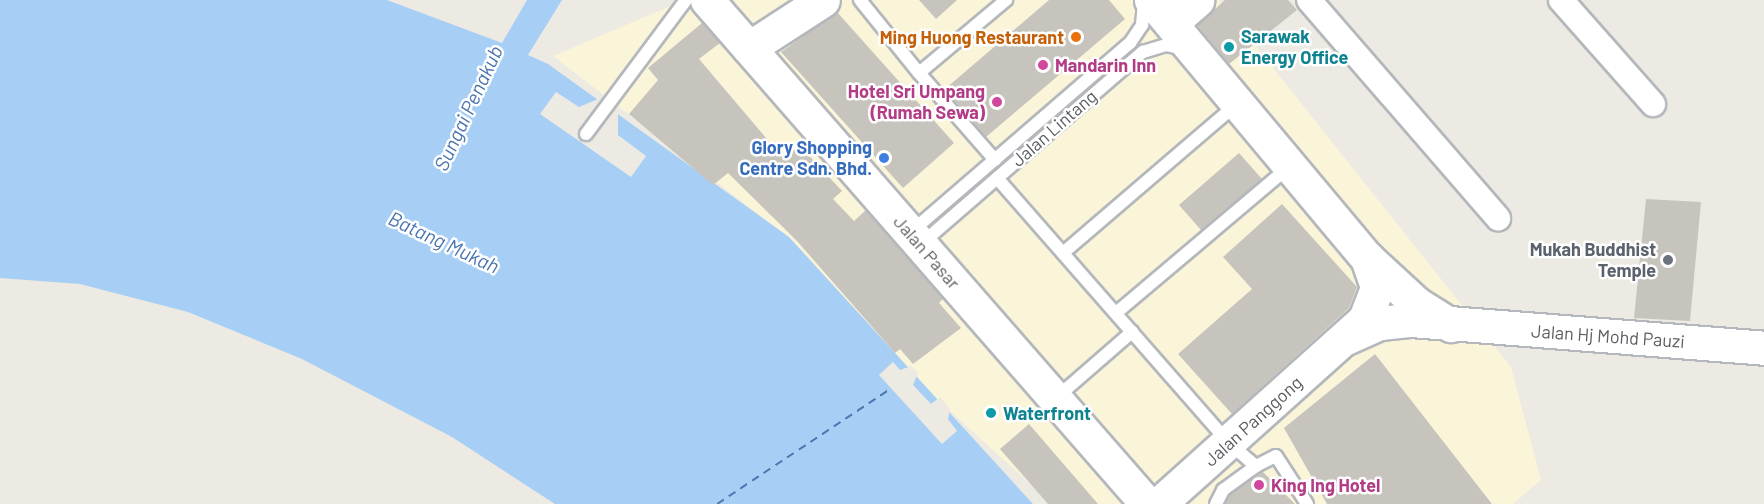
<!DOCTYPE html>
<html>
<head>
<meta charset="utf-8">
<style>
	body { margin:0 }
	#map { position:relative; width:1764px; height:504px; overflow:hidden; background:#eceae2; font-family:Barlow,sans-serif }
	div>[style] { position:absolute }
	.commercial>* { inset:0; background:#faf4d9 }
	.water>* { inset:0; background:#a7cff6 }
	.pier>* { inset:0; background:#eceae2 }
	.ferry>* { height:1.5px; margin-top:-0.75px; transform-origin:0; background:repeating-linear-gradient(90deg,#4a75af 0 8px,transparent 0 14px) }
	.building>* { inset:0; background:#c7c4be }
	.roads { filter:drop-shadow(2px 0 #b4b7bb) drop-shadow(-2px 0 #b4b7bb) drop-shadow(0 2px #b4b7bb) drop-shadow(0 -2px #b4b7bb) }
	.lane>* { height:12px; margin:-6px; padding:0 6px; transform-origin:6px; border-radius:6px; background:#fff }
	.street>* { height:24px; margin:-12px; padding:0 12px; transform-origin:12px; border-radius:12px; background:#fff }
	.secondary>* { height:33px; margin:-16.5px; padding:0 16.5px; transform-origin:16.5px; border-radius:16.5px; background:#fff }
	.dots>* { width:16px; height:16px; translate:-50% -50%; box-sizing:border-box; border:3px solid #fff; border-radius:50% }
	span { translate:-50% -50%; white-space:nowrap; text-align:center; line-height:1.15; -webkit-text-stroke:5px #fff; paint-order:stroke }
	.food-label { font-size:18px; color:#c56008; font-weight:700 }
	.right { translate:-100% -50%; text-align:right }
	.culture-label { font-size:18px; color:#0d838f; font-weight:700 }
	.left { translate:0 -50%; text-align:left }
	.hotel-label { font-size:18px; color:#b23c85; font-weight:700 }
	.street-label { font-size:18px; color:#5a5d61 }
	.shop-label { font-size:18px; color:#366cbe; font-weight:700 }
	.worship-label { font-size:18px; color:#5b616d; font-weight:700 }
	.water-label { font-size:20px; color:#4a75af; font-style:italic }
</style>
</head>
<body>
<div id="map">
	<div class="commercial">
		<div style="clip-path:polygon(685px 0,1219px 0,1511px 367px,1541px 480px,1513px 504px,1052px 504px,937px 399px,793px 241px,553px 56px)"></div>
	</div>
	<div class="water">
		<div style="clip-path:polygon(0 0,387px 0,502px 43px,527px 0,562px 0,528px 55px,548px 64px,789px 237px,1033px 504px,555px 504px,452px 437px,302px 359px,188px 312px,80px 284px,0 278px)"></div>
	</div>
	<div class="pier">
		<div style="clip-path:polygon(556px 92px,579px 107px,598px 99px,618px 113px,618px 135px,646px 156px,631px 177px,540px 114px)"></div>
		<div style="clip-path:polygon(893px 362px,900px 370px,911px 366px,918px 373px,913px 385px,931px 404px,940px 397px,950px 409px,948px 419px,957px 431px,942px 444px,879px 375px)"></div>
	</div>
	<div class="ferry">
		<div style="left:717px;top:504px;width:208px;rotate:-33.6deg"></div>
	</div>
	<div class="building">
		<div style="clip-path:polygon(919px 0,957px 0,936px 19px)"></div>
		<div style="clip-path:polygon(1049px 0,1109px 0,1125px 19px,986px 137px,945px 89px)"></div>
		<div style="clip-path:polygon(1225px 0,1288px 0,1297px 10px,1229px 64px,1197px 25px)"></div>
		<div style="clip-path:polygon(837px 12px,954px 143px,903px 188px,781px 52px)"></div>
		<div style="clip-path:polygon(702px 23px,720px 43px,699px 59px,783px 158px,800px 146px,842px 191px,833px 199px,854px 221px,866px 210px,943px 299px,939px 303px,961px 328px,913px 364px,900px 349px,895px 353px,797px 241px,728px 173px,713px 185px,629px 114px,658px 80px,648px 68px)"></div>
		<div style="clip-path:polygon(1239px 153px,1262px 179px,1201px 230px,1179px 205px)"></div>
		<div style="clip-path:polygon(1646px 199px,1701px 202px,1690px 321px,1634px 318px)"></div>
		<div style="clip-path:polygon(1282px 204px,1357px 287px,1349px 308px,1232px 414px,1178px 354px,1252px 289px,1223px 257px)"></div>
		<div style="clip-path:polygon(1375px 354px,1492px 504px,1327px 504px,1284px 428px)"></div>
		<div style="clip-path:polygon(1029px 424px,1098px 504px,1048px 504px,1000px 449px)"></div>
		<div style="clip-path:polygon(1263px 472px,1295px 504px,1225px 504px,1229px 495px)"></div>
	</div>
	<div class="roads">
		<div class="lane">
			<div style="left:860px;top:0;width:94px;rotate:51.1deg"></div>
			<div style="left:586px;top:134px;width:167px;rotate:-53.3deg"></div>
			<div style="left:995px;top:160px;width:116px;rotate:-131.1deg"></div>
			<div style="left:919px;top:73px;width:114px;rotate:-40deg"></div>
			<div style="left:997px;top:178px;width:351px;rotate:48.8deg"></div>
			<div style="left:1228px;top:442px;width:37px;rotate:41deg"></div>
			<div style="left:1256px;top:466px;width:22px;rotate:-27deg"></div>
			<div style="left:1276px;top:456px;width:57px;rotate:57.1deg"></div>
			<div style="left:912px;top:231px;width:288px;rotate:-40.8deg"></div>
			<div style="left:1130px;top:43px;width:22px;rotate:-56deg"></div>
			<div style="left:1142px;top:25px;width:24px;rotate:-85deg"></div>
			<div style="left:921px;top:244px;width:294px;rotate:-40.9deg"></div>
			<div style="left:1143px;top:52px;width:24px;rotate:-17deg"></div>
			<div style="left:1166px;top:45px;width:16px;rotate:11deg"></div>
			<div style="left:1063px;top:253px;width:229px;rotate:-40.6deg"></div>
			<div style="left:1116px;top:313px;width:226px;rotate:-40.2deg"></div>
			<div style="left:1056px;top:398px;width:101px;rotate:-41deg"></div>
			<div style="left:1216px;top:504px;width:16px;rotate:-63deg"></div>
			<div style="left:1223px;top:490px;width:41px;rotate:-36deg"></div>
		</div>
		<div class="street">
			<div style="left:1309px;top:0;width:289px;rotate:49.1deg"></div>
			<div style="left:1561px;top:0;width:139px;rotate:48.5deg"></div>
		</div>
		<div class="secondary">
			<div style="left:707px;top:0;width:669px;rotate:48.88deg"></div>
			<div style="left:1151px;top:0;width:336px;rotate:50.1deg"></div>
			<div style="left:1367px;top:258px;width:68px;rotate:42.6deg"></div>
			<div style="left:1417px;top:304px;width:40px;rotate:32deg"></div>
			<div style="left:1171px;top:23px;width:35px;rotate:-41deg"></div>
			<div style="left:749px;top:48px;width:88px;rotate:-33deg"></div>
			<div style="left:1346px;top:338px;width:37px;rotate:-24deg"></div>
			<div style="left:1380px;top:323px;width:31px;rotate:-6deg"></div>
			<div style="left:1411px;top:320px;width:354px;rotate:4.5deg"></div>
			<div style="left:1159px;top:504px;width:277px;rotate:-41.9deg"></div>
			<div style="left:1365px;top:319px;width:34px;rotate:-69deg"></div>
			<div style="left:1377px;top:287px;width:31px;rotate:-109deg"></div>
		</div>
	</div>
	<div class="dots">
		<div style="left:1076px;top:37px;background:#e8710a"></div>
		<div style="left:1229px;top:47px;background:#0f9aa8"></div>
		<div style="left:1043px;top:65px;background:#d1479c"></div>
		<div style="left:997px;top:102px;background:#d1479c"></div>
		<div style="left:884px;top:158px;background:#3f7fe0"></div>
		<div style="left:1668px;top:260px;background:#6b7280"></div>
		<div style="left:991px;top:413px;background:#0f9aa8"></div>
		<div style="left:1259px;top:485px;background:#d1479c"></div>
	</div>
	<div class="food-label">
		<span class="right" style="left:1064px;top:37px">Ming Huong Restaurant</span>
	</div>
	<div class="culture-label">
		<span class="left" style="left:1241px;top:47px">Sarawak<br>Energy Office</span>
		<span class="left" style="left:1003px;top:413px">Waterfront</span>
	</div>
	<div class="hotel-label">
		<span class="left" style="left:1055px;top:65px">Mandarin Inn</span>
		<span class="right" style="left:985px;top:102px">Hotel Sri Umpang<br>(Rumah Sewa)</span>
		<span class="left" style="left:1271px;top:485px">King Ing Hotel</span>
	</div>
	<div class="street-label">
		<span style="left:1054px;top:128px;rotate:-41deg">Jalan Lintang</span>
		<span style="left:927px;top:252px;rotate:49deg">Jalan Pasar</span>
		<span style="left:1608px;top:336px;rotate:4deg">Jalan Hj Mohd Pauzi</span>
		<span style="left:1253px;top:421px;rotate:-42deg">Jalan Panggong</span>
	</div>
	<div class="shop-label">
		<span class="right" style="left:872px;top:158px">Glory Shopping<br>Centre Sdn. Bhd.</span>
	</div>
	<div class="worship-label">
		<span class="right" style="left:1656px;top:260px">Mukah Buddhist<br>Temple</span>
	</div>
	<div class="water-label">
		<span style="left:468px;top:108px;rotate:-65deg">Sungai Penakub</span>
		<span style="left:444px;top:242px;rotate:25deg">Batang Mukah</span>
	</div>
</div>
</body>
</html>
